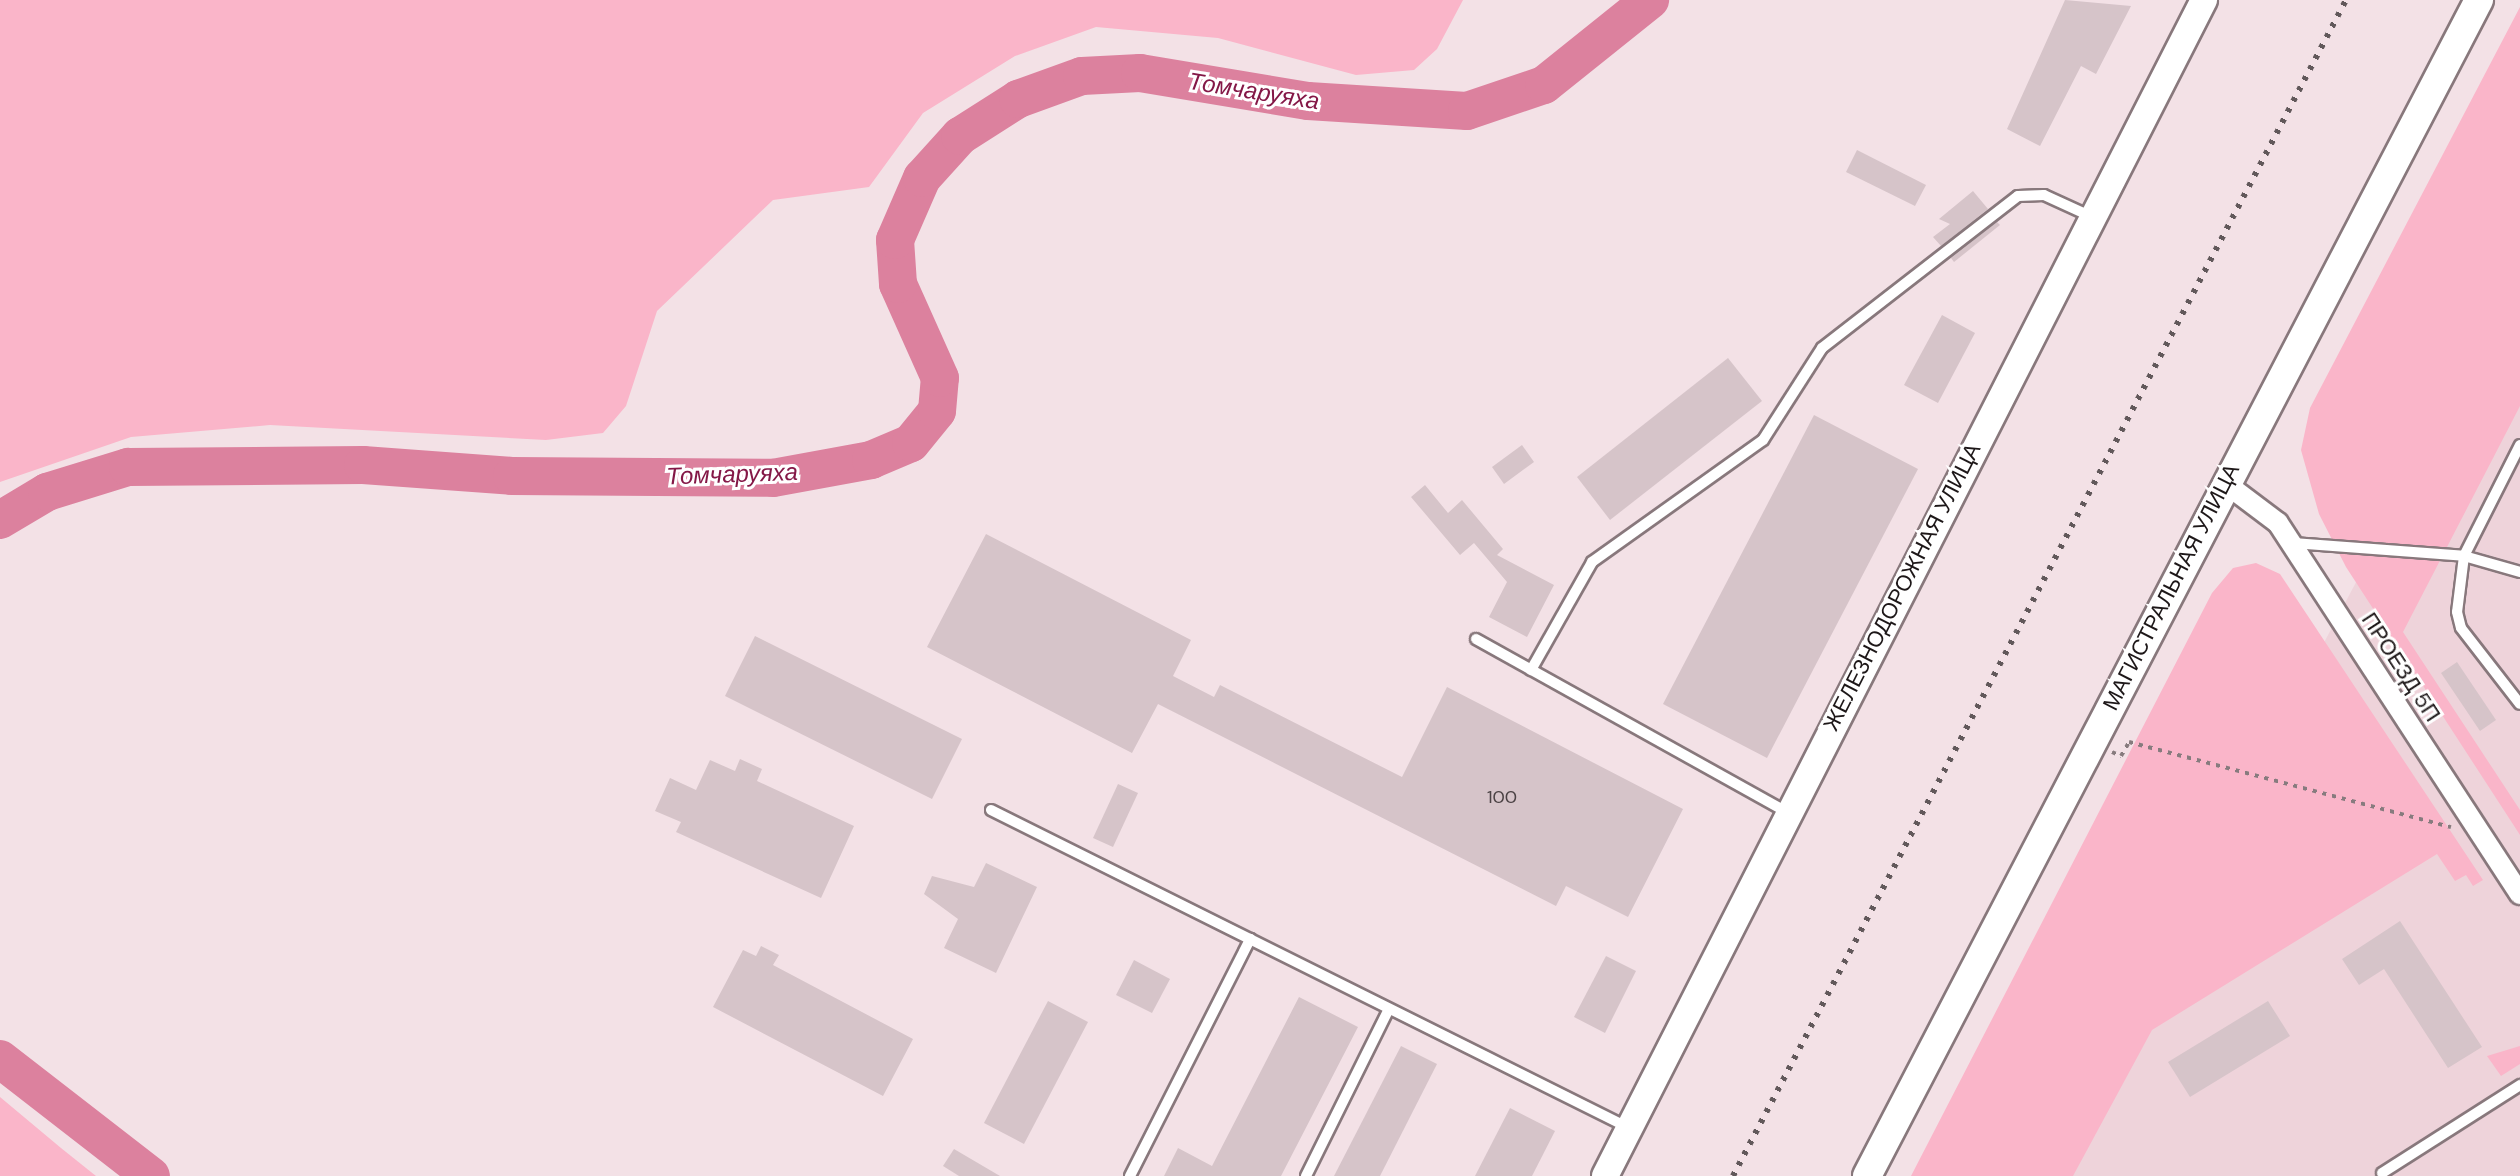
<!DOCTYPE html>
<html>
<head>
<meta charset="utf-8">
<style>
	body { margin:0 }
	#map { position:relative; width:2520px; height:1176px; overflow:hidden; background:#f3e1e6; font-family:"DM Sans",sans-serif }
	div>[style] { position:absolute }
	.built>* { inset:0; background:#eed3da }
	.green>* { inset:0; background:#fab5c9 }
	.river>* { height:38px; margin:-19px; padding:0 19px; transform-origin:19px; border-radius:19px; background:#dc819e }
	.building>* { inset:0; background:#d6c4c9 }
	.path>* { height:4px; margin-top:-2px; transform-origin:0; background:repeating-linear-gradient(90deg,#877b7e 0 4px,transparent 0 10px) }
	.roads { filter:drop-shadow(2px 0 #88787c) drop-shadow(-2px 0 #88787c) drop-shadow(0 2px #88787c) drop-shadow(0 -2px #88787c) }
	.service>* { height:10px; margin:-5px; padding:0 5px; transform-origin:5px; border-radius:5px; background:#fff }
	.minor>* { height:20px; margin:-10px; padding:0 10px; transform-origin:10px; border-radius:10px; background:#fff }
	.tertiary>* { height:26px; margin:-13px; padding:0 13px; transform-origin:13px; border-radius:13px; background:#fff }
	.secondary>* { height:28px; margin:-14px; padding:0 14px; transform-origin:14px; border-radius:14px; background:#fff }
	.rail>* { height:6px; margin-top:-3px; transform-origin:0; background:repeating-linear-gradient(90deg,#61585a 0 4px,transparent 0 12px) }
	span { translate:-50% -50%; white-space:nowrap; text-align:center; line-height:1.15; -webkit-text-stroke:6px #fff; paint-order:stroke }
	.number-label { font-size:18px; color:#4b4244 }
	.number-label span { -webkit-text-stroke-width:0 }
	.street-label { font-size:22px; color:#1d1718 }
	.water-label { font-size:24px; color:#841847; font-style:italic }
</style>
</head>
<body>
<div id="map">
	<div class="built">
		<div style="clip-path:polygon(2520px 273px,2520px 1176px,2038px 1176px,2125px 1018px)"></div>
	</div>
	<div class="green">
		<div style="clip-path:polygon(0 0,1463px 0,1437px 49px,1414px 70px,1356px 75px,1218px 38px,1096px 27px,1015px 56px,923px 113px,869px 187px,773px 200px,657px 311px,626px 406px,603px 433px,546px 440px,270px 425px,131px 437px,0 482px)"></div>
		<div style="clip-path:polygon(2520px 7px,2520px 406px,2403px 632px,2520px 810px,2520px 835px,2346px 567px,2319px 514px,2301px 450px,2310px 408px)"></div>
		<div style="clip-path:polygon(2256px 563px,2280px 574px,2483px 880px,2473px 886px,2466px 875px,2455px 881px,2437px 854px,2152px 1030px,2073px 1176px,1911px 1176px,2212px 593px,2233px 568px)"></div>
		<div style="clip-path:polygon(2520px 1046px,2520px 1064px,2501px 1076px,2487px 1056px)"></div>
		<div style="clip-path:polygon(0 1097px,61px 1148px,96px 1176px,0 1176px)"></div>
	</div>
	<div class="river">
		<div style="left:0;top:520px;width:55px;rotate:-30.8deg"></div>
		<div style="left:47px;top:492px;width:85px;rotate:-17.2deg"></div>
		<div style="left:128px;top:467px;width:235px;rotate:-0.5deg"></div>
		<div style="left:363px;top:465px;width:149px;rotate:4.2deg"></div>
		<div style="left:512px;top:476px;width:261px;rotate:0.4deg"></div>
		<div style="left:773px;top:478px;width:100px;rotate:-10.4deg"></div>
		<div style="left:871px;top:460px;width:43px;rotate:-23deg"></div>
		<div style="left:911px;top:443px;width:41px;rotate:-50.9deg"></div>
		<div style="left:937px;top:411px;width:33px;rotate:-85deg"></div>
		<div style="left:940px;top:378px;width:103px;rotate:-114.1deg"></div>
		<div style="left:898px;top:284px;width:44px;rotate:-93.9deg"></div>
		<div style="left:895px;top:240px;width:68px;rotate:-66.5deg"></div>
		<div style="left:922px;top:178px;width:57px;rotate:-47.9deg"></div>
		<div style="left:960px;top:136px;width:69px;rotate:-32.5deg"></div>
		<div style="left:1018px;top:99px;width:68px;rotate:-19.8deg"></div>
		<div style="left:1082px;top:76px;width:58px;rotate:-3deg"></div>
		<div style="left:1140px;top:73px;width:170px;rotate:9.5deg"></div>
		<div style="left:1308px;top:101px;width:159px;rotate:3.6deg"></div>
		<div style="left:1467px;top:111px;width:81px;rotate:-18.7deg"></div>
		<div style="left:1544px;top:85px;width:136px;rotate:-38.7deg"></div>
		<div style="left:0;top:1059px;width:191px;rotate:37.8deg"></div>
	</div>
	<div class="building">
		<div style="clip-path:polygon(2065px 0,2131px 6px,2096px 74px,2081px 66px,2040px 146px,2007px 129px)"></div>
		<div style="clip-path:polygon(1857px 150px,1926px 185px,1915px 206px,1846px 172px)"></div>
		<div style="clip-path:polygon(1973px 191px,1988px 209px,1941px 246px,1933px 237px,1950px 224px,1939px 219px)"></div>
		<div style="clip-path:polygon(1997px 222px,2000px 225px,1954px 262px,1951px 258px)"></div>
		<div style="clip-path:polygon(1942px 315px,1975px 333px,1938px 403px,1904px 385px)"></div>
		<div style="clip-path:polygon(1728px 358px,1762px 401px,1610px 520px,1577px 477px)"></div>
		<div style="clip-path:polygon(1814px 415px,1918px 469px,1767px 758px,1663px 704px)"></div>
		<div style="clip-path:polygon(1522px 445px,1534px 462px,1504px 484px,1492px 467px)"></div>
		<div style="clip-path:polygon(1425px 485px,1448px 513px,1462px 500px,1503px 549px,1497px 555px,1554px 585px,1527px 637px,1489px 617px,1507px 582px,1474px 543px,1460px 555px,1411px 497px)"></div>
		<div style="clip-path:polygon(986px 534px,1191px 640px,1173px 676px,1214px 697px,1220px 685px,1402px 777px,1447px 687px,1683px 809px,1628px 917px,1566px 886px,1556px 906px,1158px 704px,1132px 753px,927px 647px)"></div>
		<div style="clip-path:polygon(755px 636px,962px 739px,932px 799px,725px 696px)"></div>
		<div style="clip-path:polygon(2457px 662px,2496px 720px,2480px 731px,2441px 673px)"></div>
		<div style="clip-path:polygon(740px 759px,762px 769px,757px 781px,854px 826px,821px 898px,676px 832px,681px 822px,655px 811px,670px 778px,696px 790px,710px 760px,735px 771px)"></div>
		<div style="clip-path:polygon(1118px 784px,1138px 793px,1113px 847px,1093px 838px)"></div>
		<div style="clip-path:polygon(986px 863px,1037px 887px,996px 973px,944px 948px,958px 919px,924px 894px,932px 876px,974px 887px)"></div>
		<div style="clip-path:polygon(2400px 921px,2482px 1047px,2448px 1068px,2384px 969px,2359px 985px,2342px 959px)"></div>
		<div style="clip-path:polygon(761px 946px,779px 955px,773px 965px,913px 1039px,883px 1096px,713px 1007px,743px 950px,756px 956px)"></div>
		<div style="clip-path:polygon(1606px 956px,1636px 971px,1605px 1033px,1574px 1017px)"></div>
		<div style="clip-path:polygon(1134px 960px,1170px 979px,1152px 1013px,1116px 995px)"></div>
		<div style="clip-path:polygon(1299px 997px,1358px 1027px,1281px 1176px,1164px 1176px,1178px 1148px,1212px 1166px)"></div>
		<div style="clip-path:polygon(1048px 1001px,1088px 1022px,1024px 1144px,984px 1123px)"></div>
		<div style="clip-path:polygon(2268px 1001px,2290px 1036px,2190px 1097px,2168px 1062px)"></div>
		<div style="clip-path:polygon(1401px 1046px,1437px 1064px,1380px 1176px,1334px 1176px)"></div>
		<div style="clip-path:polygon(1510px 1108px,1555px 1131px,1532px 1176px,1475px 1176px)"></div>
		<div style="clip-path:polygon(954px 1149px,1000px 1176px,959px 1176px,943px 1166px)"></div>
	</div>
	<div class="path">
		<div style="left:2112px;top:752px;width:10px;rotate:24deg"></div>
		<div style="left:2121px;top:756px;width:16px;rotate:-60deg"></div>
		<div style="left:2129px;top:742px;width:333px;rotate:14.8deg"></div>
	</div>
	<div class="roads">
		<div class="service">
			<div style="left:2520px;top:445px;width:124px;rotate:116.8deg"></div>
			<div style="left:2464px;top:556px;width:56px;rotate:97.1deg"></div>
			<div style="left:2457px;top:612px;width:16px;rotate:76deg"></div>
			<div style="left:2461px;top:628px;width:96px;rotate:52.2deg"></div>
			<div style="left:2293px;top:543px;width:171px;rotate:4.3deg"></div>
			<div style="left:2464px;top:556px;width:58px;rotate:15.9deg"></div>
			<div style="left:1476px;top:639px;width:356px;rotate:29.1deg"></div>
			<div style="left:1531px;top:670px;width:124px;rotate:-60.5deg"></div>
			<div style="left:1592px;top:562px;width:210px;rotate:-35.5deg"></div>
			<div style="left:1763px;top:440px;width:109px;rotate:-57.3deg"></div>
			<div style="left:1822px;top:348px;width:248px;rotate:-37.8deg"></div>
			<div style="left:2018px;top:196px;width:26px;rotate:-2deg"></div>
			<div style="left:2044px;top:195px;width:53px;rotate:24.6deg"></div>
			<div style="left:991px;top:810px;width:711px;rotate:26.49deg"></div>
			<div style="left:2382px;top:1173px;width:164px;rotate:-32.5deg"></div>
			<div style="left:1130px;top:1176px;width:266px;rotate:-63.1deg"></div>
			<div style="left:1306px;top:1176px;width:186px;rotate:-63.6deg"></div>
		</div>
		<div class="minor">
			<div style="left:2225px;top:483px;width:66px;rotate:37deg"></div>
			<div style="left:2278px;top:523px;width:443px;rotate:56.9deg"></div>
		</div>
		<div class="tertiary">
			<div style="left:1605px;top:1176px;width:1320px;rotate:-63.01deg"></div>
		</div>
		<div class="secondary">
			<div style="left:1867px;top:1176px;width:1326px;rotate:-62.51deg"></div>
		</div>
	</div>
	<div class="rail">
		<div style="left:1733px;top:1176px;width:1326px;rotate:-62.47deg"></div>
	</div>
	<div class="number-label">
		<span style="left:1502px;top:797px">100</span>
	</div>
	<div class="street-label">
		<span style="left:1902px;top:587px;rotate:-63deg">ЖЕЛЕЗНОДОРОЖНАЯ УЛИЦА</span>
		<span style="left:2171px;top:587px;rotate:-63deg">МАГИСТРАЛЬНАЯ УЛИЦА</span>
		<span style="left:2401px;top:667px;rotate:57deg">ПРОЕЗД 5П</span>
	</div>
	<div class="water-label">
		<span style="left:1254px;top:91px;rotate:9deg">Томчаруяха</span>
		<span style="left:732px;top:474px;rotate:-2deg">Томчаруяха</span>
	</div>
</div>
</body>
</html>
